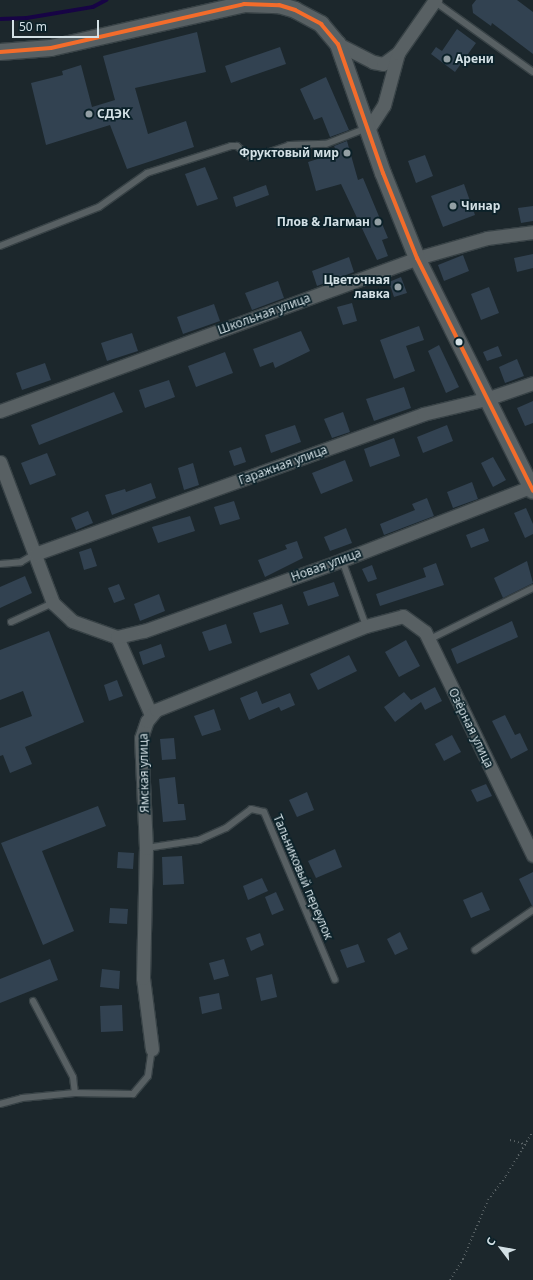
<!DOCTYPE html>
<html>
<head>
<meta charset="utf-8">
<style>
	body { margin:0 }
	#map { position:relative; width:533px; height:1280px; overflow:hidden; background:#1c272c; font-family:"Noto Sans",sans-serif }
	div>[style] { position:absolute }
	.stream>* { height:3.5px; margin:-1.75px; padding:0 1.75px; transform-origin:1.75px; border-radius:1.75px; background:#170445 }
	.building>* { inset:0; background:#324251 }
	.path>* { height:2px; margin-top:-1px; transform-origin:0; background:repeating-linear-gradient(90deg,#596265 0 1px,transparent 0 4px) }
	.roads { filter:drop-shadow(1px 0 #384246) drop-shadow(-1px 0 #384246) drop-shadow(0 1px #384246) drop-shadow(0 -1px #384246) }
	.service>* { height:6px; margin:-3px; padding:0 3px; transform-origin:3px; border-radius:3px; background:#586063 }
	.minor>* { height:13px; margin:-6.5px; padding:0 6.5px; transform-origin:6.5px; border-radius:6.5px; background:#586063 }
	.tertiary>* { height:16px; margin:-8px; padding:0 8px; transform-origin:8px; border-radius:8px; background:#586063 }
	.bus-1>* { height:4px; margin:-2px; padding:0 2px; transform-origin:2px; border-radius:2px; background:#f36c2b }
	.dots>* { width:11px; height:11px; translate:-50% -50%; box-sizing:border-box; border:2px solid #0b2129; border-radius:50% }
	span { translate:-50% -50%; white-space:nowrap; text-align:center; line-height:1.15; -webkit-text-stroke:3.5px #0b2129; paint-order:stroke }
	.poi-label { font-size:12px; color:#d3e0e5; font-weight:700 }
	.left { translate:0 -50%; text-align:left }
	.right { translate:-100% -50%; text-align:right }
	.street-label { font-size:12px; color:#d3e0e5 }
	.north { position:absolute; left:481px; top:1228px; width:40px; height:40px; -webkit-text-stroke:3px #0b2129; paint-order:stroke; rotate:302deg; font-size:11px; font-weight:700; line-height:16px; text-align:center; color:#d3e0e5 }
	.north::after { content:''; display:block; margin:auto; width:14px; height:18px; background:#d3e0e5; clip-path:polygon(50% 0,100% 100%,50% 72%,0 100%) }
	.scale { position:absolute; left:12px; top:20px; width:87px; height:18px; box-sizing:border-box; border:2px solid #d3e0e5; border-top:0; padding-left:5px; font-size:12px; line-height:14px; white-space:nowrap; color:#d3e0e5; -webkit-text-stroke:3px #0b2129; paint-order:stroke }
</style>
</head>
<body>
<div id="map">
	<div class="stream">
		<div style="left:0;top:19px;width:27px;rotate:-2deg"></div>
		<div style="left:27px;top:18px;width:67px;rotate:-9.5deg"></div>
		<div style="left:93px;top:7px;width:15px;rotate:-28deg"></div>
	</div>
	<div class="building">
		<div style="clip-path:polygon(476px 0,517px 0,533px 12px,533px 54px,492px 23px,491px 26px,473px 13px,472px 5px)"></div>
		<div style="clip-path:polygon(457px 29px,476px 43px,455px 72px,431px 54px,436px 47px,442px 51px)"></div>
		<div style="clip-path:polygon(197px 32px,206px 72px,135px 88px,148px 134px,186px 121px,194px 147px,127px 169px,110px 125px,46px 145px,31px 83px,63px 75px,62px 71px,81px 65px,92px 107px,115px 100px,103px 56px)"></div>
		<div style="clip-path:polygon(280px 47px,286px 64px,231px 83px,225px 66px)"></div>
		<div style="clip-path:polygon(326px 77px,349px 130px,330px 137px,322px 117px,314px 120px,300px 89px)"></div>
		<div style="clip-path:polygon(347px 141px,358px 180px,363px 178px,388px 238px,382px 240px,388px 256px,377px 260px,341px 184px,316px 191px,308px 162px,337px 153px,334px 146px)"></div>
		<div style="clip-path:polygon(425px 155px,433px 176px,416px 183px,408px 161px)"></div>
		<div style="clip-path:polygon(205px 167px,218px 199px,197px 206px,185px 174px)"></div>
		<div style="clip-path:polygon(464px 184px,475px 215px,443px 227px,431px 196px)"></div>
		<div style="clip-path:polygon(266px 185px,269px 195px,236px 207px,233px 197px)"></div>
		<div style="clip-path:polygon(533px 206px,533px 221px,521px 223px,518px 208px)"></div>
		<div style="clip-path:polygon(533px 254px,533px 268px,517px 272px,514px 258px)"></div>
		<div style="clip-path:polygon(463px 255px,469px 271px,444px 281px,438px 265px)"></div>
		<div style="clip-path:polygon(349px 257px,354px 272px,317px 286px,312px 271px)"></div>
		<div style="clip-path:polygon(401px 277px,407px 293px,394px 297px,389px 282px)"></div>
		<div style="clip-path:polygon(278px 281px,284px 298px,252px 310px,245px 293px)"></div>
		<div style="clip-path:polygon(489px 287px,499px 313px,481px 320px,471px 294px)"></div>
		<div style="clip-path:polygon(352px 303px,357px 321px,343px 325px,337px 307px)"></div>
		<div style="clip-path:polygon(214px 304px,220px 321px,183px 334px,177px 317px)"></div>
		<div style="clip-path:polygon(419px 326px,424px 340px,406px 346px,415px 371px,394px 379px,380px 340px)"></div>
		<div style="clip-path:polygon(301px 331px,310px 351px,275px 368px,273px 362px,260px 367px,253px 349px)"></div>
		<div style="clip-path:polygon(132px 333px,138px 351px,107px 361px,101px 343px)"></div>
		<div style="clip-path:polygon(439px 345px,459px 387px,446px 393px,428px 351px)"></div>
		<div style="clip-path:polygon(498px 346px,502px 356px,487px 361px,483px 352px)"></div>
		<div style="clip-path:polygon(225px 352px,233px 373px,196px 387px,188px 366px)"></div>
		<div style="clip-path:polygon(517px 359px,524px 376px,505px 383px,499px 367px)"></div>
		<div style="clip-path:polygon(45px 363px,51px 380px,22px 390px,16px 373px)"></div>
		<div style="clip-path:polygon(169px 380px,175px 397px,145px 408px,139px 390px)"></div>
		<div style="clip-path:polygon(404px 387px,411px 408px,374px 421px,366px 399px)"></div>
		<div style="clip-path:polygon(114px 392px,123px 412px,39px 445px,31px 425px)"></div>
		<div style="clip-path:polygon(533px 401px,533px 423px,525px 426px,517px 408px)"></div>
		<div style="clip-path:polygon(343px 412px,350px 432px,332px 438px,324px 419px)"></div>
		<div style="clip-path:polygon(295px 425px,301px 442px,271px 453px,265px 435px)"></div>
		<div style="clip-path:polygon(447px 425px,453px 441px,423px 453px,417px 437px)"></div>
		<div style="clip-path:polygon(394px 438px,400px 456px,370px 467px,364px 449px)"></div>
		<div style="clip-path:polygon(241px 447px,246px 462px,234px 466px,229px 451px)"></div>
		<div style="clip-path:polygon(47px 453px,56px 475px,30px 485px,21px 463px)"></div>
		<div style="clip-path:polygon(493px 457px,506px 480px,493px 487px,481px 463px)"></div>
		<div style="clip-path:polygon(345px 460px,353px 481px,321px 494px,312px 473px)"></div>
		<div style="clip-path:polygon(193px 463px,199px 485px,184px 490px,178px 468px)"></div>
		<div style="clip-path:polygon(472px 482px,478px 499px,453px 508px,447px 492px)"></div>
		<div style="clip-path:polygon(151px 483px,156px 498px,112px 515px,105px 495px,125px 489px,126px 492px)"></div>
		<div style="clip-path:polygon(427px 498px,434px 516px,384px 535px,380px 524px,415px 510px,412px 504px)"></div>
		<div style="clip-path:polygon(234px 501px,240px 519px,220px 525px,214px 507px)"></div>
		<div style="clip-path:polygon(526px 508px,533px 524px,533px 534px,525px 538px,514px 513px)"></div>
		<div style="clip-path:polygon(88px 511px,93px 523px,76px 530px,71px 518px)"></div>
		<div style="clip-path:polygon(190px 516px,195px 531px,158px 543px,152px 527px)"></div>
		<div style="clip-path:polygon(346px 528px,352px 543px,330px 551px,324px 537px)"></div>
		<div style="clip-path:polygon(484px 528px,489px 541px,471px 548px,466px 535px)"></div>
		<div style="clip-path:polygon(297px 541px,303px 558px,265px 577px,258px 560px,287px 549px,285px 545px)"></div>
		<div style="clip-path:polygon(91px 548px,97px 566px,84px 570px,79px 552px)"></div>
		<div style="clip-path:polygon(527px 561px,533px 583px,503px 598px,494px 578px)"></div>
		<div style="clip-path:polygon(436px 563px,444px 585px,380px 606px,376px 594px,426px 577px,423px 568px)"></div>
		<div style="clip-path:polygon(372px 565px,377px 579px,368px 582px,362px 569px)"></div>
		<div style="clip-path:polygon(25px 576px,32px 593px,0 608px,0 587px)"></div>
		<div style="clip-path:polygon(334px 582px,339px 596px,308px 606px,303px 592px)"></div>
		<div style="clip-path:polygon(119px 584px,125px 599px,114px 603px,108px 588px)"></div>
		<div style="clip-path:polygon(159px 594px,165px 611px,140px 621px,134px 604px)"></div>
		<div style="clip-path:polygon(282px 604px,289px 624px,260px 633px,253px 613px)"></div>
		<div style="clip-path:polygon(512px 621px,518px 637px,457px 664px,451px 649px)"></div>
		<div style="clip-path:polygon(226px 624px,232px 643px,209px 651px,202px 632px)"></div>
		<div style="clip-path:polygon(49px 631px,84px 722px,25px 747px,32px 764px,10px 773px,3px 755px,0 756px,0 728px,32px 716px,23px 691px,0 700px,0 650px)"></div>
		<div style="clip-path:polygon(406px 640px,420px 666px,399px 677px,385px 652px)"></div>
		<div style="clip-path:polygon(161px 644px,165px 657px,143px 665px,139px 652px)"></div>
		<div style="clip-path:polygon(349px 655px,357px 671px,318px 690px,310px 674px)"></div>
		<div style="clip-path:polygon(117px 680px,123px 696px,109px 701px,104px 685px)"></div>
		<div style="clip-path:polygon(435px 687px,442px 701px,425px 710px,421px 702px,395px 722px,384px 707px,404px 692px,411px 700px)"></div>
		<div style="clip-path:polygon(257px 691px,262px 704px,290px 693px,295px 705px,281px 711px,279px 707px,249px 720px,240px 698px)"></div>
		<div style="clip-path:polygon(214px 709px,221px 730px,202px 736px,194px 716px)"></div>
		<div style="clip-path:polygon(505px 715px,515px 735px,520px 733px,528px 750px,511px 759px,492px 721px)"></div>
		<div style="clip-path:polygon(452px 735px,461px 752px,444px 761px,435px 744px)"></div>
		<div style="clip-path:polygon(174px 738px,176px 759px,162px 760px,160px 739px)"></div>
		<div style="clip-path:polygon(175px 777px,178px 804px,184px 804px,186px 820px,163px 822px,159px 779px)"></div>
		<div style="clip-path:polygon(486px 784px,492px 796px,477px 802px,471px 790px)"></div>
		<div style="clip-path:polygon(307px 792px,314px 810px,297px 817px,289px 800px)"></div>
		<div style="clip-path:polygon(98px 806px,106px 826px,42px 851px,74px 931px,43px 945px,1px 843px)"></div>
		<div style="clip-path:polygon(335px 849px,342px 867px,316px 878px,308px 861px)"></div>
		<div style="clip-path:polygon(118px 852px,134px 853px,133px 869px,117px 868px)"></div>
		<div style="clip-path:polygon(182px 856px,184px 884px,163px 885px,162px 857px)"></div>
		<div style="clip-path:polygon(533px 872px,533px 906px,532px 906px,519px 879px)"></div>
		<div style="clip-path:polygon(262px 878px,268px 891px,248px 900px,243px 886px)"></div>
		<div style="clip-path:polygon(276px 892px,284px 910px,272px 915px,265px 897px)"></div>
		<div style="clip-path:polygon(482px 892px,490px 910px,471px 918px,463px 900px)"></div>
		<div style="clip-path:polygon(110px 908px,128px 909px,127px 924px,109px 923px)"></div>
		<div style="clip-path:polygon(400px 932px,408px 949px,395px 955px,387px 939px)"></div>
		<div style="clip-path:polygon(260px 933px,264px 945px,251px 951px,246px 938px)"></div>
		<div style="clip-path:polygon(358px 944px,365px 962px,347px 968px,340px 950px)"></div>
		<div style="clip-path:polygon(50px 959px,58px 980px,0 1003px,0 979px)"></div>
		<div style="clip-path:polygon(224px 959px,229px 976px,214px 980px,209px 963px)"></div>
		<div style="clip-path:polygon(102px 969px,120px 971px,119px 989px,100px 987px)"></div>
		<div style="clip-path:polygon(272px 974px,277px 997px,261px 1001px,256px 978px)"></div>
		<div style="clip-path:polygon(219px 993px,222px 1009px,202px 1014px,199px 997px)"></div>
		<div style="clip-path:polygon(122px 1005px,123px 1031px,101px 1032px,100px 1006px)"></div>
	</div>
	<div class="path">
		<div style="left:510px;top:1140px;width:18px;rotate:16deg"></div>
		<div style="left:450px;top:1280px;width:25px;rotate:-58deg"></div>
		<div style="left:463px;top:1259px;width:64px;rotate:-67deg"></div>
		<div style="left:488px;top:1200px;width:30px;rotate:-53deg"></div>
		<div style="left:506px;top:1176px;width:52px;rotate:-59deg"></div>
	</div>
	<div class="roads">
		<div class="service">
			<div style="left:434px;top:1px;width:122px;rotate:35.6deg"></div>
			<div style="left:0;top:246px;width:106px;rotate:-21.5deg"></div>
			<div style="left:99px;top:207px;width:59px;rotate:-35.3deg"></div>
			<div style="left:147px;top:173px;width:88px;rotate:-17.8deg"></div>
			<div style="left:231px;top:146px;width:6px"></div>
			<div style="left:237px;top:146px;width:16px;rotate:40deg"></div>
			<div style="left:249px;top:156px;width:6px;rotate:9deg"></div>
			<div style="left:255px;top:157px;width:36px;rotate:-19deg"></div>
			<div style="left:289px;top:145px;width:37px;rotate:-2deg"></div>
			<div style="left:326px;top:144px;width:44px;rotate:-21.3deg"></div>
			<div style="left:342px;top:560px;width:70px;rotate:70deg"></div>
			<div style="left:0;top:564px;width:21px;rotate:-5deg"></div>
			<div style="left:21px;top:562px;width:16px;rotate:-30deg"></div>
			<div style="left:11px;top:622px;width:46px;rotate:-24.3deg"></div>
			<div style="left:428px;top:640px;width:117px;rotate:-26.3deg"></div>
			<div style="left:146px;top:848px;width:54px;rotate:-8.6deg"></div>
			<div style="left:199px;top:840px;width:30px;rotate:-24deg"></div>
			<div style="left:226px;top:828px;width:31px;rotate:-37deg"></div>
			<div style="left:251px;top:809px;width:13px;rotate:13deg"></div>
			<div style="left:264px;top:812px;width:182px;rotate:67.1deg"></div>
			<div style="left:475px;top:950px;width:70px;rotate:-34.6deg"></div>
			<div style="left:33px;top:1001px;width:86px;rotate:62.2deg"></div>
			<div style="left:73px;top:1077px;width:16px;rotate:83deg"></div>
			<div style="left:0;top:1104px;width:23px;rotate:-15deg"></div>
			<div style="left:22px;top:1098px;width:53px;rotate:-5.4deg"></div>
			<div style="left:75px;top:1093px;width:58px;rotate:1deg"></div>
			<div style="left:133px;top:1094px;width:23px;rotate:-50deg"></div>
			<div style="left:148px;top:1076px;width:27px;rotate:-82deg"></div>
		</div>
		<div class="minor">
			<div style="left:338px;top:44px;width:39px;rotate:27deg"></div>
			<div style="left:373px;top:62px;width:10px;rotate:11deg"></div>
			<div style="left:383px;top:64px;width:19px;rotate:-36deg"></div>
			<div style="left:369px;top:128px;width:27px;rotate:-57deg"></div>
			<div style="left:384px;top:105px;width:54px;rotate:-74.9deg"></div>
			<div style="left:398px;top:53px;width:65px;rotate:-55.1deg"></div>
			<div style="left:0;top:411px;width:444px;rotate:-20.1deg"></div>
			<div style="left:417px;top:258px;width:73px;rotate:-15.9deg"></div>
			<div style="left:487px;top:238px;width:46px;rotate:-7.4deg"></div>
			<div style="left:0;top:462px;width:151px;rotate:69.4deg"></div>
			<div style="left:53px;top:603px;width:26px;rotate:43deg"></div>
			<div style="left:72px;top:621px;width:48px;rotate:19.6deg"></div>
			<div style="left:117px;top:637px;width:85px;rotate:66.4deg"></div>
			<div style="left:35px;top:554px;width:412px;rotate:-19.8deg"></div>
			<div style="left:423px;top:414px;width:65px;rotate:-13.4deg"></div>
			<div style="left:486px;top:399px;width:50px;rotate:-18.8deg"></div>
			<div style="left:117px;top:637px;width:28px;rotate:-13deg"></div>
			<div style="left:144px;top:631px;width:210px;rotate:-19.7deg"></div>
			<div style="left:342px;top:560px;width:205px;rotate:-21.2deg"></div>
			<div style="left:152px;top:1049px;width:72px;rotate:-97.2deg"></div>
			<div style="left:143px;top:978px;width:130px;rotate:-88.7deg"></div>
			<div style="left:146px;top:848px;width:110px;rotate:-92.6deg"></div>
			<div style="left:141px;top:738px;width:18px;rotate:-71deg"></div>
			<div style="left:147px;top:721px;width:14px;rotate:-51deg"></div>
			<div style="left:156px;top:710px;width:226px;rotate:-21.8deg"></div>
			<div style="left:366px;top:626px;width:38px;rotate:-15deg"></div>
			<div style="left:403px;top:616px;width:27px;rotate:36deg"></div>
			<div style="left:425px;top:632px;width:248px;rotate:64.2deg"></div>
		</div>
		<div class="tertiary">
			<div style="left:0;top:52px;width:51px;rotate:-4.5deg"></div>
			<div style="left:51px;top:48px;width:198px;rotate:-12.8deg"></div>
			<div style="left:244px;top:4px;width:35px;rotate:2deg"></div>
			<div style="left:279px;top:5px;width:17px;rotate:17deg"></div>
			<div style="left:295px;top:10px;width:30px;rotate:28deg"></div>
			<div style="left:321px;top:24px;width:26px;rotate:50deg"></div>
			<div style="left:338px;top:44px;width:137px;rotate:70.8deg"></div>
			<div style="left:383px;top:173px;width:92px;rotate:68.2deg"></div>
			<div style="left:417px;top:258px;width:260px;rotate:63.5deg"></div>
		</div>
	</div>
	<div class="bus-1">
		<div style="left:0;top:52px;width:51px;rotate:-4.5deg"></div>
		<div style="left:51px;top:48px;width:198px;rotate:-12.8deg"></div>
		<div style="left:244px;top:4px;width:35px;rotate:2deg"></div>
		<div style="left:279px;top:5px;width:17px;rotate:17deg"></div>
		<div style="left:295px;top:10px;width:30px;rotate:28deg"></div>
		<div style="left:321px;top:24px;width:26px;rotate:50deg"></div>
		<div style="left:338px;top:44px;width:137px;rotate:70.8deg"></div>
		<div style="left:383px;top:173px;width:92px;rotate:68.2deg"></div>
		<div style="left:417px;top:258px;width:260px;rotate:63.5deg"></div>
	</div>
	<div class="dots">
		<div style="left:447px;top:59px;background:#939fa4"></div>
		<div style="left:89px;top:114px;background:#939fa4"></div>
		<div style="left:347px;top:153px;background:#939fa4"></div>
		<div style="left:453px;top:206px;background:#939fa4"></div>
		<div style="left:378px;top:222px;background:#939fa4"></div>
		<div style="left:398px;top:287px;background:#939fa4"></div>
		<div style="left:459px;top:342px;background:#d3e0e5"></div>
	</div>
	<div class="poi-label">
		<span class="left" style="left:455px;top:59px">Арени</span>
		<span class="left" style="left:97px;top:114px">СДЭК</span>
		<span class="right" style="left:339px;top:153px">Фруктовый мир</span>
		<span class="left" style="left:461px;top:206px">Чинар</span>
		<span class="right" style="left:370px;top:222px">Плов &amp; Лагман</span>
		<span class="right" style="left:390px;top:287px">Цветочная<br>лавка</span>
	</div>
	<div class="street-label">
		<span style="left:264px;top:314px;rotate:-20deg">Школьная улица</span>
		<span style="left:283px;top:465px;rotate:-20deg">Гаражная улица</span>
		<span style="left:326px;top:565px;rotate:-20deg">Новая улица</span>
		<span style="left:471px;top:728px;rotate:64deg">Озёрная улица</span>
		<span style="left:144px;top:773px;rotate:-91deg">Ямская улица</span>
		<span style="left:303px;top:877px;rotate:67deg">Тальниковый переулок</span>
	</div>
	<div class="north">С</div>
	<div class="scale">50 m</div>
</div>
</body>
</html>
